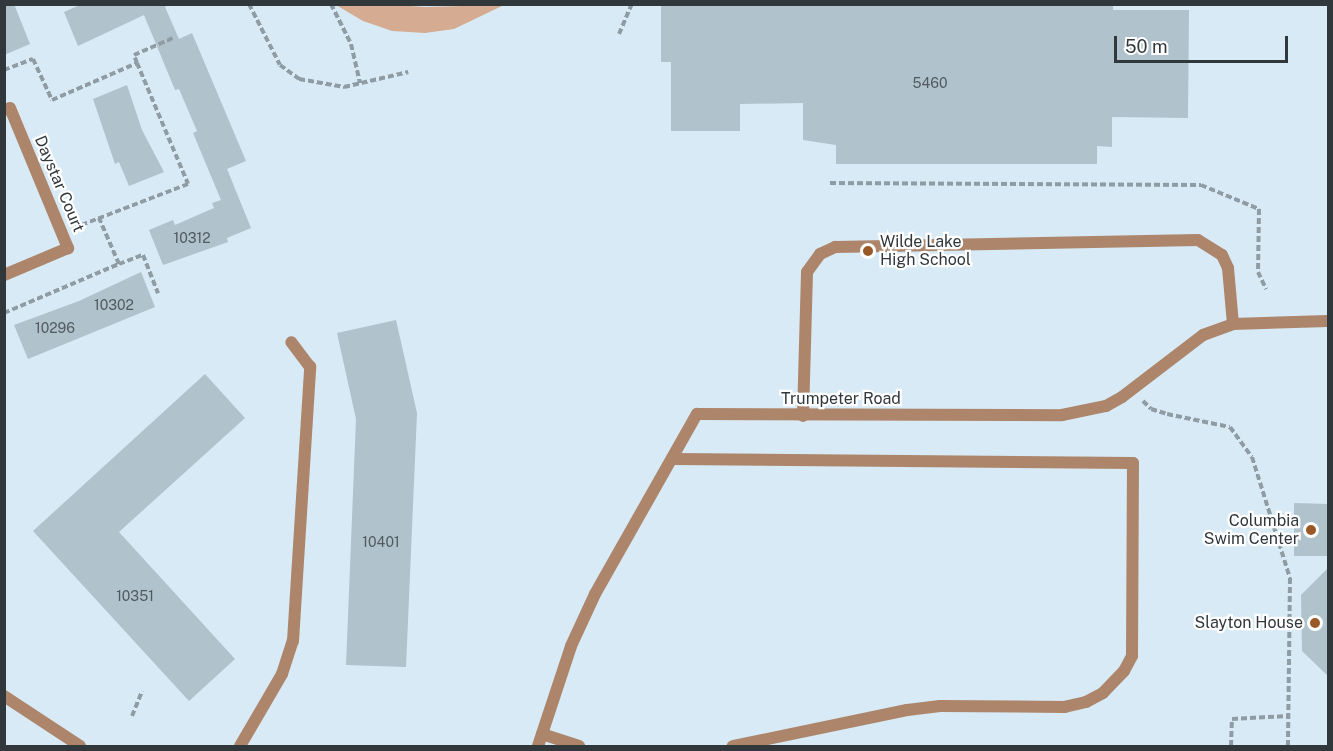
<!DOCTYPE html>
<html>
<head>
<meta charset="utf-8">
<style>
	body { margin:0 }
	#map { position:relative; width:1333px; height:751px; overflow:hidden; background:#d7eaf5; font-family:"Public Sans",sans-serif }
	div>[style] { position:absolute }
	.green>* { inset:0; background:#d5ac92 }
	.building>* { inset:0; background:#b0c2cc }
	.path>* { height:4px; margin-top:-2px; transform-origin:0; background:repeating-linear-gradient(90deg,#8f9ca4 0 6px,transparent 0 9px) }
	.service>* { height:12px; margin:-6px; padding:0 6px; transform-origin:6px; border-radius:6px; background:#ad856b }
	.minor>* { height:12px; margin:-6px; padding:0 6px; transform-origin:6px; border-radius:6px; background:#ad856b }
	.tertiary>* { height:12px; margin:-6px; padding:0 6px; transform-origin:6px; border-radius:6px; background:#ad856b }
	.dots>* { width:16px; height:16px; translate:-50% -50%; box-sizing:border-box; border:3px solid #fff; border-radius:50% }
	span { translate:-50% -50%; white-space:nowrap; text-align:center; line-height:1.15; -webkit-text-stroke:4.5px #fff; paint-order:stroke }
	.number-label { font-size:14px; color:#515a60 }
	.number-label span { -webkit-text-stroke-width:0 }
	.street-label { font-size:16px; color:#31383c }
	.poi-label { font-size:16px; color:#31383c }
	.left { translate:0 -50%; text-align:left }
	.right { translate:-100% -50%; text-align:right }
	.frame { position:absolute; inset:0; border:6px solid #31383c; pointer-events:none }
	.scale { position:absolute; left:1114px; top:36px; width:174px; height:27px; box-sizing:border-box; border:3px solid #31383c; border-top:0; padding-left:8px; font-size:18px; line-height:21px; white-space:nowrap; color:#31383c; -webkit-text-stroke:4px #fff; paint-order:stroke }
</style>
</head>
<body>
<div id="map">
	<div class="green">
		<div style="clip-path:polygon(397px 5px,424px 7px,504px 5px,454px 29px,425px 33px,392px 31px,363px 21px,336px 5px)"></div>
	</div>
	<div class="building">
		<div style="clip-path:polygon(4px 4px,14px 4px,30px 44px,4px 55px)"></div>
		<div style="clip-path:polygon(82px 4px,169px 4px,165px 7px,179px 39px,192px 33px,246px 161px,227px 169px,251px 228px,227px 238px,228px 242px,163px 265px,149px 230px,173px 220px,175px 225px,214px 208px,212px 203px,221px 200px,193px 133px,197px 131px,179px 89px,175px 90px,144px 15px,78px 46px,64px 12px)"></div>
		<div style="clip-path:polygon(661px 4px,1113px 4px,1113px 10px,1189px 10px,1188px 118px,1112px 117px,1112px 147px,1097px 146px,1097px 164px,836px 164px,836px 145px,803px 140px,803px 103px,740px 104px,740px 131px,671px 131px,671px 62px,661px 62px)"></div>
		<div style="clip-path:polygon(127px 85px,142px 130px,164px 172px,129px 186px,119px 162px,115px 164px,93px 99px)"></div>
		<div style="clip-path:polygon(141px 272px,155px 307px,28px 359px,14px 325px,79px 301px)"></div>
		<div style="clip-path:polygon(396px 320px,417px 413px,406px 667px,346px 665px,356px 419px,337px 333px)"></div>
		<div style="clip-path:polygon(205px 374px,245px 418px,119px 532px,235px 659px,189px 701px,33px 531px)"></div>
		<div style="clip-path:polygon(1294px 503px,1329px 504px,1329px 556px,1294px 556px)"></div>
		<div style="clip-path:polygon(1329px 567px,1329px 677px,1302px 651px,1301px 595px)"></div>
	</div>
	<div class="path">
		<div style="left:249px;top:4px;width:68px;rotate:63.1deg"></div>
		<div style="left:280px;top:65px;width:24px;rotate:36deg"></div>
		<div style="left:299px;top:79px;width:46px;rotate:10.1deg"></div>
		<div style="left:344px;top:87px;width:66px;rotate:-13.2deg"></div>
		<div style="left:331px;top:4px;width:45px;rotate:63.4deg"></div>
		<div style="left:351px;top:44px;width:40px;rotate:77deg"></div>
		<div style="left:619px;top:34px;width:33px;rotate:-67deg"></div>
		<div style="left:137px;top:63px;width:9px;rotate:-111deg"></div>
		<div style="left:134px;top:55px;width:43px;rotate:-23.6deg"></div>
		<div style="left:4px;top:70px;width:31px;rotate:-21deg"></div>
		<div style="left:33px;top:59px;width:45px;rotate:65.1deg"></div>
		<div style="left:52px;top:100px;width:93px;rotate:-23.5deg"></div>
		<div style="left:137px;top:63px;width:131px;rotate:67.1deg"></div>
		<div style="left:188px;top:184px;width:120px;rotate:159deg"></div>
		<div style="left:830px;top:183px;width:371px;rotate:0.3deg"></div>
		<div style="left:1201px;top:185px;width:63px;rotate:22.5deg"></div>
		<div style="left:1259px;top:209px;width:63px;rotate:90.9deg"></div>
		<div style="left:1258px;top:272px;width:19px;rotate:65deg"></div>
		<div style="left:119px;top:264px;width:26px;rotate:-21deg"></div>
		<div style="left:143px;top:255px;width:41px;rotate:68.5deg"></div>
		<div style="left:4px;top:313px;width:125px;rotate:-23.1deg"></div>
		<div style="left:119px;top:264px;width:50px;rotate:-113.5deg"></div>
		<div style="left:1143px;top:401px;width:11px;rotate:45deg"></div>
		<div style="left:1151px;top:409px;width:17px;rotate:17deg"></div>
		<div style="left:1167px;top:414px;width:64px;rotate:11.7deg"></div>
		<div style="left:1230px;top:427px;width:37px;rotate:54deg"></div>
		<div style="left:1252px;top:457px;width:127px;rotate:72.6deg"></div>
		<div style="left:1290px;top:578px;width:168px;rotate:90.7deg"></div>
		<div style="left:132px;top:716px;width:27px;rotate:-68deg"></div>
		<div style="left:1231px;top:746px;width:27px;rotate:-88deg"></div>
		<div style="left:1232px;top:719px;width:56px;rotate:-3.1deg"></div>
	</div>
	<div class="service">
		<div style="left:803px;top:416px;width:144px;rotate:-88.4deg"></div>
		<div style="left:807px;top:272px;width:22px;rotate:-54deg"></div>
		<div style="left:820px;top:254px;width:17px;rotate:-25deg"></div>
		<div style="left:835px;top:247px;width:363px;rotate:-1.1deg"></div>
		<div style="left:1198px;top:240px;width:28px;rotate:32deg"></div>
		<div style="left:1222px;top:255px;width:14px;rotate:65deg"></div>
		<div style="left:1228px;top:268px;width:56px;rotate:84.9deg"></div>
		<div style="left:674px;top:459px;width:459px;rotate:0.5deg"></div>
		<div style="left:1133px;top:463px;width:193px;rotate:90.3deg"></div>
		<div style="left:1132px;top:656px;width:17px;rotate:118deg"></div>
		<div style="left:1124px;top:671px;width:30px;rotate:134deg"></div>
		<div style="left:1103px;top:693px;width:19px;rotate:152deg"></div>
		<div style="left:1086px;top:702px;width:22px;rotate:167deg"></div>
		<div style="left:1065px;top:707px;width:125px;rotate:-179.5deg"></div>
		<div style="left:940px;top:706px;width:33px;rotate:173deg"></div>
		<div style="left:907px;top:710px;width:178px;rotate:168.3deg"></div>
		<div style="left:542px;top:734px;width:39px;rotate:18deg"></div>
		<div style="left:240px;top:746px;width:83px;rotate:-59.7deg"></div>
		<div style="left:282px;top:674px;width:35px;rotate:-72deg"></div>
		<div style="left:293px;top:641px;width:275px;rotate:-86.4deg"></div>
		<div style="left:310px;top:367px;width:31px;rotate:-127deg"></div>
	</div>
	<div class="minor">
		<div style="left:4px;top:110px;width:6px;rotate:-18deg"></div>
		<div style="left:10px;top:108px;width:152px;rotate:67.5deg"></div>
		<div style="left:68px;top:248px;width:69px;rotate:157.1deg"></div>
		<div style="left:538px;top:746px;width:105px;rotate:-71.7deg"></div>
		<div style="left:571px;top:646px;width:57px;rotate:-65.2deg"></div>
		<div style="left:595px;top:594px;width:207px;rotate:-60.5deg"></div>
		<div style="left:697px;top:414px;width:365px;rotate:0.2deg"></div>
		<div style="left:1062px;top:415px;width:45px;rotate:-11.6deg"></div>
		<div style="left:1106px;top:406px;width:18px;rotate:-29deg"></div>
		<div style="left:1122px;top:397px;width:102px;rotate:-37.4deg"></div>
		<div style="left:1203px;top:335px;width:32px;rotate:-20deg"></div>
		<div style="left:1233px;top:324px;width:95px;rotate:-1.8deg"></div>
	</div>
	<div class="tertiary">
		<div style="left:4px;top:696px;width:91px;rotate:33.3deg"></div>
	</div>
	<div class="dots">
		<div style="left:868px;top:251px;background:#9a5826"></div>
		<div style="left:1311px;top:530px;background:#9a5826"></div>
		<div style="left:1315px;top:623px;background:#9a5826"></div>
	</div>
	<div class="number-label">
		<span style="left:930px;top:83px">5460</span>
		<span style="left:192px;top:238px">10312</span>
		<span style="left:114px;top:305px">10302</span>
		<span style="left:55px;top:328px">10296</span>
		<span style="left:381px;top:542px">10401</span>
		<span style="left:135px;top:596px">10351</span>
	</div>
	<div class="street-label">
		<span style="left:59px;top:184px;rotate:67deg">Daystar Court</span>
		<span style="left:841px;top:399px">Trumpeter Road</span>
	</div>
	<div class="poi-label">
		<span class="left" style="left:880px;top:251px">Wilde Lake<br>High School</span>
		<span class="right" style="left:1299px;top:530px">Columbia<br>Swim Center</span>
		<span class="right" style="left:1303px;top:623px">Slayton House</span>
	</div>
	<div class="frame"></div>
	<div class="scale">50 m</div>
</div>
</body>
</html>
